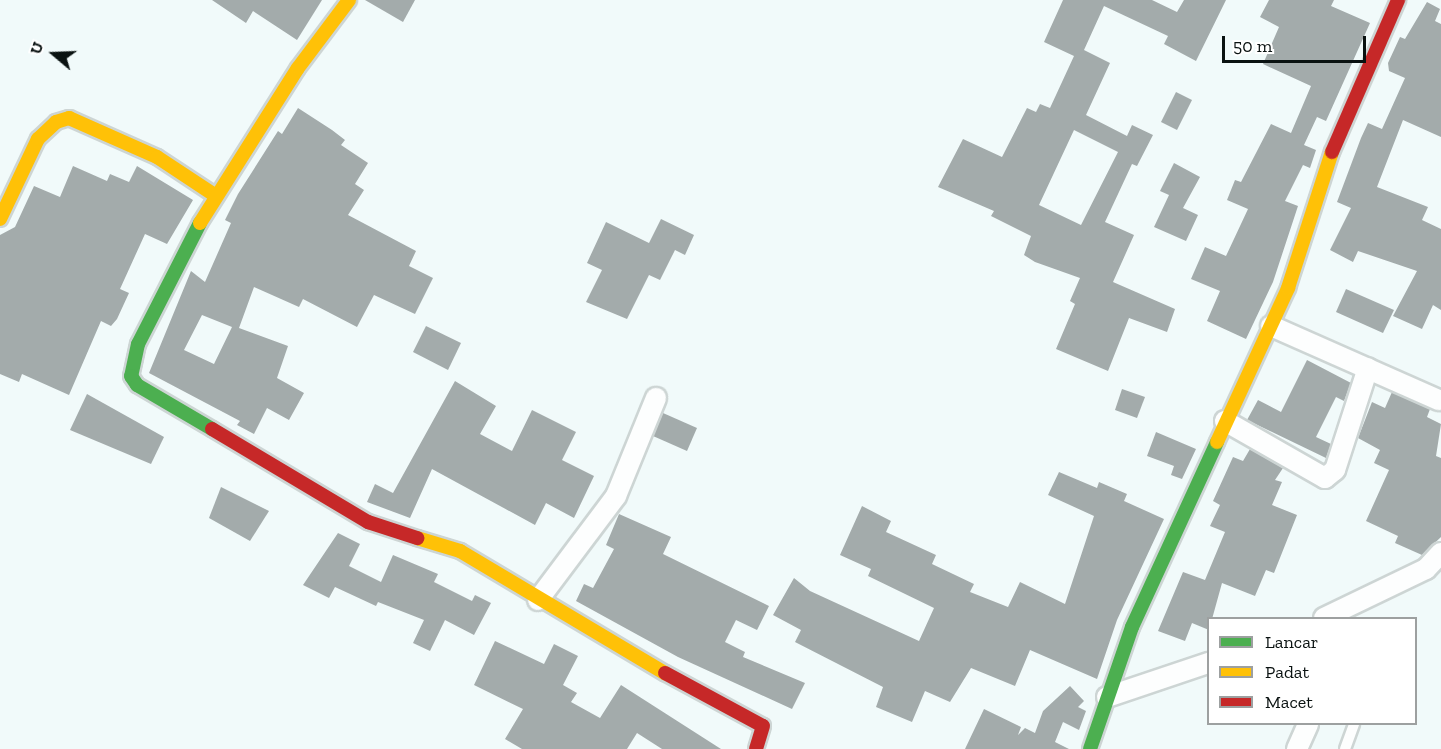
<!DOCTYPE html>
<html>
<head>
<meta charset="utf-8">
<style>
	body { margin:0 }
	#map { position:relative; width:1441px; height:749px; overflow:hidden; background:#f1fafa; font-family:"Zilla Slab",serif }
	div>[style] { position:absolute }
	.building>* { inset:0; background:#a3abab }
	.roads { filter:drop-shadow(2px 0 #cdd5d4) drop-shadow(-2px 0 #cdd5d4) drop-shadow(0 2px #cdd5d4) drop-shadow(0 -2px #cdd5d4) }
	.lane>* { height:10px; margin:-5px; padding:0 5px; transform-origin:5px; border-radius:5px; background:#fdfefe }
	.street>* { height:20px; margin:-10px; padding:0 10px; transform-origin:10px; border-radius:10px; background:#fdfefe }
	.fast>* { height:14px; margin:-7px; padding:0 7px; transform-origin:7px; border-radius:7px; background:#4caf50 }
	.slow>* { height:14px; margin:-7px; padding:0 7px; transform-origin:7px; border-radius:7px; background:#ffc107 }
	.jam>* { height:14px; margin:-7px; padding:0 7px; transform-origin:7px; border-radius:7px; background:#c62828 }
	span { translate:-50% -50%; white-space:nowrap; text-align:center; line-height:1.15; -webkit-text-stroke:6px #fff; paint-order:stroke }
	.legend { position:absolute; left:1207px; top:617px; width:210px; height:108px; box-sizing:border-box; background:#fff; border:2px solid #9da0a0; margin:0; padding:8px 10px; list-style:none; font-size:18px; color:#0a1211 }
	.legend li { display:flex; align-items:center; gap:12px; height:30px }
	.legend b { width:30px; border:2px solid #9da0a0 }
	.north { position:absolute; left:24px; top:24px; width:60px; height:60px; -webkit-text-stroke:4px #fff; paint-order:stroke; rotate:289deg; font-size:16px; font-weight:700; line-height:24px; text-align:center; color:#0a1211 }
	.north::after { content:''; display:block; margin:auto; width:21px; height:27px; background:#0a1211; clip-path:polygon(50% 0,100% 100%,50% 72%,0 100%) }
	.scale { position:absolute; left:1222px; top:36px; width:144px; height:27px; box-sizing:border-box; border:3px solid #0a1211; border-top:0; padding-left:8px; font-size:18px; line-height:21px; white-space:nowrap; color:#0a1211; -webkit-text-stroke:4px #fff; paint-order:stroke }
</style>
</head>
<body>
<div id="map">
	<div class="building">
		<div style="clip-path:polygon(212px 0,322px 0,297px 40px,253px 11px,246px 23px)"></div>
		<div style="clip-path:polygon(365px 0,415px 0,403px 22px)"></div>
		<div style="clip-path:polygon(evenodd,1063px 0,1152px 0,1177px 12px,1184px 0,1226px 0,1196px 61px,1164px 44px,1168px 36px,1104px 6px,1084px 50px,1110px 63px,1086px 115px,1127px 136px,1132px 125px,1153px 135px,1137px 166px,1132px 164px,1105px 222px,1134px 235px,1113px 282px,1175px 309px,1167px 332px,1129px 318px,1108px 371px,1056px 349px,1075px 304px,1070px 301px,1080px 278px,1035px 262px,1024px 255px,1031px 236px,991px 216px,994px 211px,938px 187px,963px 139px,1002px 157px,1027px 108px,1036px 112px,1040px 104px,1050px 108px,1074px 56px,1044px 42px,1063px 0,1074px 130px,1118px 152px,1081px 225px,1039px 205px,1074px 130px)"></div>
		<div style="clip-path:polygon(1269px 0,1334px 0,1331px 6px,1370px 23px,1326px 121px,1317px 117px,1304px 145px,1316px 150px,1310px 168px,1303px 165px,1285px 201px,1298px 206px,1273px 282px,1246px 339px,1207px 321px,1220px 291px,1191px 279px,1205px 247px,1226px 256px,1248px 209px,1227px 200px,1235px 180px,1241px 182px,1271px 124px,1291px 133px,1311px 86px,1263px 64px,1279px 27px,1260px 17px)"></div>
		<div style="clip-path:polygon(1427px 2px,1440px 9px,1435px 21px,1441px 24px,1441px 137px,1403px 120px,1377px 187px,1428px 207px,1422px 220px,1441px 229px,1441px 310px,1433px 305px,1422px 329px,1393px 316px,1417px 271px,1358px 251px,1353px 262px,1330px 250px,1351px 208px,1337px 202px,1361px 138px,1368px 123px,1382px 129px,1405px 78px,1389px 71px,1388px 63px,1400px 37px,1405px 39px)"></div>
		<div style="clip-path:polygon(1176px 92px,1192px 100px,1177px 130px,1161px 122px)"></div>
		<div style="clip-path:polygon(evenodd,298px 108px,332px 130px,345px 140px,341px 145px,368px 163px,355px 184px,364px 190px,348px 215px,416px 251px,409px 266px,433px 278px,415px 314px,374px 295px,357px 327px,303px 299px,299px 307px,254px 287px,239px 328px,288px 346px,277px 378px,304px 393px,289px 420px,267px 408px,254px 434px,237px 425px,240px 421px,149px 373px,191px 271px,205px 282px,231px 223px,225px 220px,238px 194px,278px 131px,282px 134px,298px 108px,202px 315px,232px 327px,214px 364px,184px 350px,202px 315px)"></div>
		<div style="clip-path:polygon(1174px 163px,1200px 177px,1183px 208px,1198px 215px,1186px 241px,1154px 227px,1169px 195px,1160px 191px)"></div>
		<div style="clip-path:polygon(73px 166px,107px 181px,110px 174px,129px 182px,137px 166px,193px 200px,167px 244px,145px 234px,120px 289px,129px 293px,117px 319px,111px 326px,101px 321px,69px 395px,22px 374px,19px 382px,0 374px,0 235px,15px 227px,34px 186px,60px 197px)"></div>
		<div style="clip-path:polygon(661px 219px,694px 235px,685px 255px,675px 250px,660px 280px,649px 275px,627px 319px,586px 302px,602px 270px,587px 263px,606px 222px,649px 243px)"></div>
		<div style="clip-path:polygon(1346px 289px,1394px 310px,1383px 333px,1336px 312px)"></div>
		<div style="clip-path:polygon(426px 326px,461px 343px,448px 370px,413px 352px)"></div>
		<div style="clip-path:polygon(1307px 360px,1351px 383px,1344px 401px,1336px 397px,1316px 437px,1331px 444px,1326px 458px,1247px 420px,1258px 400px,1281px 412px)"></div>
		<div style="clip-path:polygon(455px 381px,496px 406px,480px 434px,512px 451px,532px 410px,576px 432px,562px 460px,594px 476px,574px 518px,546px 503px,535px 525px,432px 469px,410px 518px,367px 502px,375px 484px,393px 493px)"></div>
		<div style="clip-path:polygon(1122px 389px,1145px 397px,1137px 418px,1115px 410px)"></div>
		<div style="clip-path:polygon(1392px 392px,1430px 409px,1427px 417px,1441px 424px,1436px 456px,1441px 458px,1441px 537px,1422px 555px,1395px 543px,1398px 536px,1366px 521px,1389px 470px,1374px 463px,1380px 450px,1358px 438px,1372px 402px,1385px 408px)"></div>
		<div style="clip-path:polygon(87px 394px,164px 437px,151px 464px,70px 430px)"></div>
		<div style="clip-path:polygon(663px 413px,697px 428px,687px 451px,653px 436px)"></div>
		<div style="clip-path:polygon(1156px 432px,1196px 449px,1182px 479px,1171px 475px,1174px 466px,1147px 456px)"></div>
		<div style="clip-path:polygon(1250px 449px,1283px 468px,1275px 480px,1282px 482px,1272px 505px,1297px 515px,1274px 573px,1266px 570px,1255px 596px,1222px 583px,1209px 630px,1192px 623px,1185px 641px,1158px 631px,1183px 572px,1205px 580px,1225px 532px,1210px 526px,1220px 505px,1213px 501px,1233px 457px,1243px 461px)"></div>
		<div style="clip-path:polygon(1059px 472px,1097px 488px,1099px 482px,1127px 494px,1124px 501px,1164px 519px,1117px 620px,1097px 679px,1030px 650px,1015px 686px,971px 668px,950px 702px,925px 691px,912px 722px,876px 707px,883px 687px,795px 642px,801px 630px,773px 615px,794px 578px,810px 591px,919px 641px,934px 608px,868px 576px,871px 569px,840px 555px,862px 506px,891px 521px,886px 532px,936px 555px,932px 564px,974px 584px,970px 592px,1008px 607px,1020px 582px,1065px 604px,1094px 516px,1048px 495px)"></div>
		<div style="clip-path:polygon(221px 487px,269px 511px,250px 541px,209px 518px)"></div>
		<div style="clip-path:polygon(619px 514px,671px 537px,663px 554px,769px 606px,757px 630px,736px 620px,725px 642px,745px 652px,743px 657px,805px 683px,792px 709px,678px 657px,576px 601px,584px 584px,593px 588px,614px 549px,606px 545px)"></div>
		<div style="clip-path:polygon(338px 533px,360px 544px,349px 566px,381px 582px,393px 555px,438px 574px,434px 582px,472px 601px,475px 595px,491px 603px,474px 635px,445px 620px,430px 651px,413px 643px,424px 620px,378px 602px,376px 606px,335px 587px,329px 598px,303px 585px)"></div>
		<div style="clip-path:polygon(495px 641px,544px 664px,554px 644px,578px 656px,563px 685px,577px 693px,571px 702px,600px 718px,621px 685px,721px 749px,662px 749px,637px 733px,627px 749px,522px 749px,505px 739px,523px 709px,474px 685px)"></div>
		<div style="clip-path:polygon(1070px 686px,1084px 701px,1078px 707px,1086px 711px,1079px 730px,1063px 722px,1055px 742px,1069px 749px,965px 749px,984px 709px,1021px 727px,1018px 735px,1025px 728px,1035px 733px,1043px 711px)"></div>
	</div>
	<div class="roads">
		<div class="lane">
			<div style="left:1345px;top:749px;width:27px;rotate:-70deg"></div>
		</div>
		<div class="street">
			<div style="left:1271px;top:326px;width:184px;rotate:23.8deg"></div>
			<div style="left:1225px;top:421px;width:115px;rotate:29.7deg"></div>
			<div style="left:1325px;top:478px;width:13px;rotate:-39deg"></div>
			<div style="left:1335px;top:470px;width:107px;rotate:-72.1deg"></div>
			<div style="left:538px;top:600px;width:130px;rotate:-53.1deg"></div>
			<div style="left:616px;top:496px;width:106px;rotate:-67.8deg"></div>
			<div style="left:1324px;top:618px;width:113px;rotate:-25.7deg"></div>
			<div style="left:1426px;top:569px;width:22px;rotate:-47deg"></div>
			<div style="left:1107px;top:697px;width:107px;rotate:-18.6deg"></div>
			<div style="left:1297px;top:749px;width:27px;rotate:-66deg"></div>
		</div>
		<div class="fast">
			<div style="left:200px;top:223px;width:136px;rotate:117.1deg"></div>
			<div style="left:138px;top:344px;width:33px;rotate:102deg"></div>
			<div style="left:131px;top:376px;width:11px;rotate:56deg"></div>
			<div style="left:137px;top:385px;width:87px;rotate:30.4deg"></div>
			<div style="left:1090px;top:749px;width:129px;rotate:-71deg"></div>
			<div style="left:1132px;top:627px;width:204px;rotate:-65.3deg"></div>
		</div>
		<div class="slow">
			<div style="left:0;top:219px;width:89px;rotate:-64.6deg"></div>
			<div style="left:38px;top:139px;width:25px;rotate:-43deg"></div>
			<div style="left:56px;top:122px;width:14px;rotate:-17deg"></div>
			<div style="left:69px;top:118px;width:96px;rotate:23.9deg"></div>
			<div style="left:157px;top:157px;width:71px;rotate:33.5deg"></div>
			<div style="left:200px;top:223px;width:183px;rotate:-57.7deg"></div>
			<div style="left:298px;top:68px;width:85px;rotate:-53.1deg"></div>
			<div style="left:1217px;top:442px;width:170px;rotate:-65.2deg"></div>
			<div style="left:1288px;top:288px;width:143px;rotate:-72.1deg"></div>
			<div style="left:417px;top:538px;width:45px;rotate:16.8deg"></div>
			<div style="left:460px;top:551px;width:239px;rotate:30.8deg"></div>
		</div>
		<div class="jam">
			<div style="left:1332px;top:152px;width:166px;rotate:-66.5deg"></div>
			<div style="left:212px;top:429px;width:182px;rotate:30.8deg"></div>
			<div style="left:368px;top:522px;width:52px;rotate:18.1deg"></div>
			<div style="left:665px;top:673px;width:111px;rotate:28.4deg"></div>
			<div style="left:763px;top:726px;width:24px;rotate:107deg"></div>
		</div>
	</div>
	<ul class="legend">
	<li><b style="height:8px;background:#4caf50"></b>Lancar</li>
	<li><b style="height:8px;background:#ffc107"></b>Padat</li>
	<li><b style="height:8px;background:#c62828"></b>Macet</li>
	</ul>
	<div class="north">U</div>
	<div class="scale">50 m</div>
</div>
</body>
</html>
